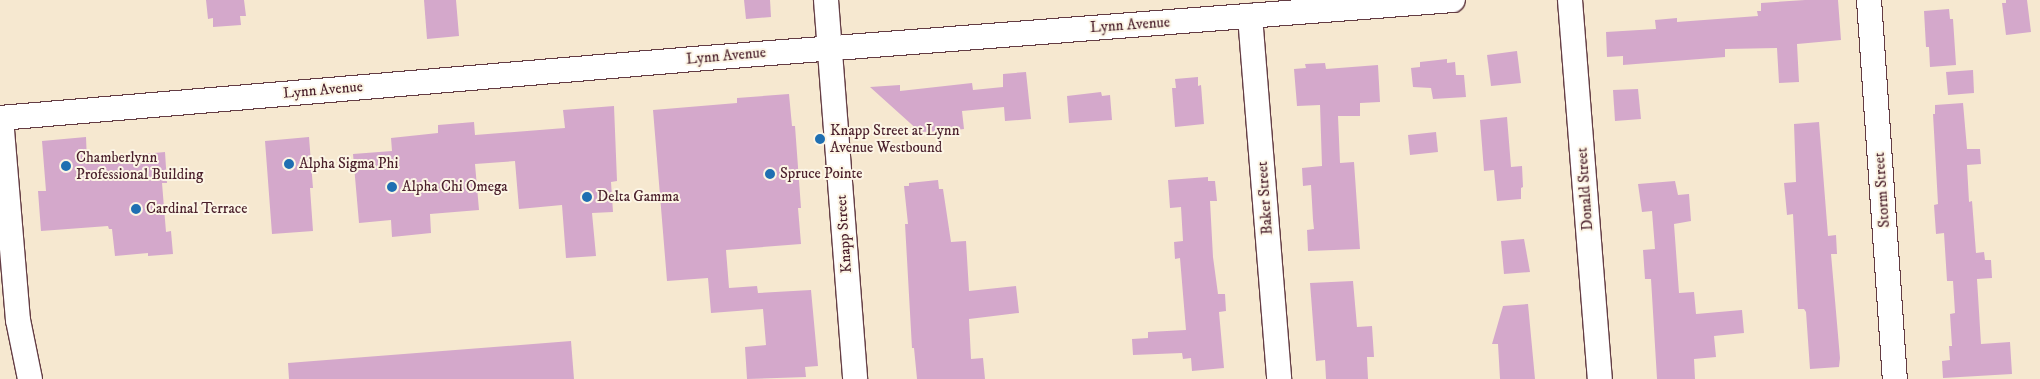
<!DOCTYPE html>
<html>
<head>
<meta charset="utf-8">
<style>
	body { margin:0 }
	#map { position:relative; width:2040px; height:379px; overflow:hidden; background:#f6e8d0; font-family:"IM FELL DW Pica",serif }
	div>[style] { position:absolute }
	.building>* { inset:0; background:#d4a8cb }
	.roads { filter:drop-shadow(1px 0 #643d44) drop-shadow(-1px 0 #643d44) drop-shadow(0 1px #643d44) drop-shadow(0 -1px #643d44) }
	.minor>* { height:24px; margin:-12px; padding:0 12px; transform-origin:12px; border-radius:12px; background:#fff }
	.dots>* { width:14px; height:14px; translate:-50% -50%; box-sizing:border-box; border:2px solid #fcf5e5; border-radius:50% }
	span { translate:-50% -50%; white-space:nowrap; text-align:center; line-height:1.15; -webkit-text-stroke:4px #fcf5e5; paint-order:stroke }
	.street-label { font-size:15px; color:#4a1f2b }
	.poi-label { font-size:15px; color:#4a1f2b }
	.left { translate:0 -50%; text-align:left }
</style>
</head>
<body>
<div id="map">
	<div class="building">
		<div style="clip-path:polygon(206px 0,244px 0,246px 16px,240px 16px,241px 25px,213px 27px,213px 18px,208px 19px)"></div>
		<div style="clip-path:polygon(424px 0,456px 0,459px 36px,427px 39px)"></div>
		<div style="clip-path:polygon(744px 0,770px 0,771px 17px,746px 19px)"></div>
		<div style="clip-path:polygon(1805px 0,1838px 0,1841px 40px,1797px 44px,1799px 82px,1779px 83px,1777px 48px,1725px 49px,1725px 57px,1623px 65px,1623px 56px,1607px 57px,1606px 32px,1656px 29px,1655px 20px,1677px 18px,1677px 22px,1758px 16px,1757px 11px,1761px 11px,1761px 3px)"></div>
		<div style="clip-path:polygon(2006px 0,2027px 0,2031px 32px,2006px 35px,2002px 3px,2006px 3px)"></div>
		<div style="clip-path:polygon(1949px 9px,1950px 19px,1953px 19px,1956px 65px,1930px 67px,1929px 47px,1926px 47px,1924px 11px)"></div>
		<div style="clip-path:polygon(1517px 51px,1521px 83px,1491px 86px,1487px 55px)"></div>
		<div style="clip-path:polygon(1447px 59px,1447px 63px,1455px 62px,1456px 75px,1464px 75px,1466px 97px,1433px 99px,1431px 88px,1413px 87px,1411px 68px,1420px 67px,1420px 62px)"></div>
		<div style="clip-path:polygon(1325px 63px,1326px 69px,1378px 65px,1380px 102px,1360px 103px,1360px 116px,1338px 116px,1340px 163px,1354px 162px,1360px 249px,1308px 251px,1307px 230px,1314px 229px,1313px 220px,1311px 185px,1303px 186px,1302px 168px,1322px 166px,1320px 105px,1297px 106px,1294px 69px,1306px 68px,1305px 64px)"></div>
		<div style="clip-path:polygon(1973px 70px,1974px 93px,1948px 95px,1946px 72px)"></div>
		<div style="clip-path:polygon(1026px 72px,1031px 119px,1005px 121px,1004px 107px,962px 111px,964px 129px,948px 131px,920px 132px,870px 87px,900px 85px,900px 91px,972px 83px,973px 90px,1003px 87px,1003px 74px)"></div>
		<div style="clip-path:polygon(1198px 77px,1198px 86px,1201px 85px,1204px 124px,1175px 127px,1172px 88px,1176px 88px,1175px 79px)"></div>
		<div style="clip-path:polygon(1638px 89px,1641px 119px,1615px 121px,1613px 90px)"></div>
		<div style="clip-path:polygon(1101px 92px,1102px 96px,1110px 95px,1112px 120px,1069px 123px,1067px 96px)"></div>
		<div style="clip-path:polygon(789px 94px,792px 126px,795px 126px,801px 208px,798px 208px,801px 244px,726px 250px,729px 288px,757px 286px,758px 293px,811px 290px,818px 366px,805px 367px,806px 377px,747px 379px,745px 347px,766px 345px,763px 309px,711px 313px,708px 278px,667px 281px,653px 110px,737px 103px,737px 98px)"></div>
		<div style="clip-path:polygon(1963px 103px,1967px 149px,1980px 149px,1981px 164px,1967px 165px,1969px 202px,1972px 201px,1976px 253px,1984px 252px,1985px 260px,1991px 260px,1992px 278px,1977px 279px,1981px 344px,2010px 342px,2012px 374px,1943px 378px,1942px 361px,1950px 360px,1949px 346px,1952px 346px,1950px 314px,1955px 313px,1953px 281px,1947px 281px,1944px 233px,1936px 234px,1934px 205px,1938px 204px,1933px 114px,1935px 114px,1935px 105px)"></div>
		<div style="clip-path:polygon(614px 106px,617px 181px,611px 182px,613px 212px,592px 213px,596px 256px,566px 258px,562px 205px,519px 209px,515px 161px,475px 164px,479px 210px,430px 214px,431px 233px,392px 237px,391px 220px,359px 223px,353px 154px,392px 151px,391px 138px,438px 133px,438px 125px,474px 122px,475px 135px,565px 128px,563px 110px)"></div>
		<div style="clip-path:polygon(1507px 117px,1511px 167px,1522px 166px,1523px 187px,1521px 188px,1521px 199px,1497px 201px,1494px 170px,1484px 171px,1480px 120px)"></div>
		<div style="clip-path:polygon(1819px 122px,1828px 236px,1836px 235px,1837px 254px,1831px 254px,1840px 358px,1839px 367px,1810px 369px,1806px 312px,1804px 309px,1798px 309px,1793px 214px,1787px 215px,1784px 183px,1796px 182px,1794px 124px)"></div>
		<div style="clip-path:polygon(1436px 132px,1438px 152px,1410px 155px,1408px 135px)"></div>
		<div style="clip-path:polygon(86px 137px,87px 161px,133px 158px,133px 155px,165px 152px,167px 183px,162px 183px,166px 232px,171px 231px,173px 254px,148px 256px,148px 253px,115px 256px,112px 229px,109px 229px,108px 226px,41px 231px,38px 191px,46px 191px,42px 141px)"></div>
		<div style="clip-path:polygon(309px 137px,313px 188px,310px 188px,313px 231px,272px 234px,265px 141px)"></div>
		<div style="clip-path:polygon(1208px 177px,1208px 181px,1215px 181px,1217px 201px,1210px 201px,1213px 257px,1218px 294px,1225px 294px,1226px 311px,1219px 312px,1224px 368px,1192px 371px,1191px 358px,1183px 359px,1182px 353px,1133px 355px,1132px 339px,1148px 338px,1148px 332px,1186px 330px,1180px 258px,1175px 259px,1174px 242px,1183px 241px,1181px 207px,1170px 208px,1168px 180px)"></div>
		<div style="clip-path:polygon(938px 180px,939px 189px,943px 189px,951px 242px,966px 241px,969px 291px,1016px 286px,1019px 313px,969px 319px,971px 359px,983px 358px,985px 379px,917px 379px,914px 348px,912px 348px,905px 224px,908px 224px,904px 186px,909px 186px,909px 183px)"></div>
		<div style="clip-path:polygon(1675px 181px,1678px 195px,1689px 194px,1691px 221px,1674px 224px,1679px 293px,1694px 292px,1696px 314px,1742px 310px,1744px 333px,1714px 336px,1716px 357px,1694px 359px,1695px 379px,1657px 379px,1651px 279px,1645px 279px,1643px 250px,1655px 249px,1652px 211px,1642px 212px,1638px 184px)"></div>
		<div style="clip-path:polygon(1524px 239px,1530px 272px,1504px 274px,1501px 241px)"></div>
		<div style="clip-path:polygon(1353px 281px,1357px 327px,1372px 326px,1374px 357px,1367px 357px,1368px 379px,1326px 379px,1325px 360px,1316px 361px,1310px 283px)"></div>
		<div style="clip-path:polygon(1528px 304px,1535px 379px,1500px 379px,1498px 344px,1492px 344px,1503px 306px)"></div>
		<div style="clip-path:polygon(571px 341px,574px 379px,289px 379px,288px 363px)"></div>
	</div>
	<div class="roads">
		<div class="minor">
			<div style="left:826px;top:0;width:380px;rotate:85.6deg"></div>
			<div style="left:1570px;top:0;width:380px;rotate:85.5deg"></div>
			<div style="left:1869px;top:0;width:380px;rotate:86.1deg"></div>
			<div style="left:1250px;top:16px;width:364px;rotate:85.4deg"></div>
			<div style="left:0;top:118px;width:709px;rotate:-4.86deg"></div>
			<div style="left:706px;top:58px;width:749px;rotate:-4.44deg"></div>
			<div style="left:1px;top:118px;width:203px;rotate:85.2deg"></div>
			<div style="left:18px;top:320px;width:60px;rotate:78.5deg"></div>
		</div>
	</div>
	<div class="dots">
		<div style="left:820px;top:139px;background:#1f6fb2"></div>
		<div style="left:289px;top:164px;background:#1f6fb2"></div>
		<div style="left:66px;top:166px;background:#1f6fb2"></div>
		<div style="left:770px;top:174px;background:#1f6fb2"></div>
		<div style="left:392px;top:187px;background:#1f6fb2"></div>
		<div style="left:587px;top:197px;background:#1f6fb2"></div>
		<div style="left:136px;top:209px;background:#1f6fb2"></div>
	</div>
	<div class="street-label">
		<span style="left:1130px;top:25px;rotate:-4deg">Lynn Avenue</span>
		<span style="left:726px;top:56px;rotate:-5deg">Lynn Avenue</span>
		<span style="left:323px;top:90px;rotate:-5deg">Lynn Avenue</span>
		<span style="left:1585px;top:189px;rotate:-94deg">Donald Street</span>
		<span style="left:1882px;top:190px;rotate:-94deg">Storm Street</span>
		<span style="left:1265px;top:198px;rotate:-94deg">Baker Street</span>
		<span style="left:844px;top:234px;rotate:-94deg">Knapp Street</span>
	</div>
	<div class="poi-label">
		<span class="left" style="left:830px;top:139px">Knapp Street at Lynn<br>Avenue Westbound</span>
		<span class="left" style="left:76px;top:166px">Chamberlynn<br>Professional Building</span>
		<span class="left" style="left:299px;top:164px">Alpha Sigma Phi</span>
		<span class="left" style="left:780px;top:174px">Spruce Pointe</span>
		<span class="left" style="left:402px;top:187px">Alpha Chi Omega</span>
		<span class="left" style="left:597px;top:197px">Delta Gamma</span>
		<span class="left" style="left:146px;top:209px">Cardinal Terrace</span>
	</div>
</div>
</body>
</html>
